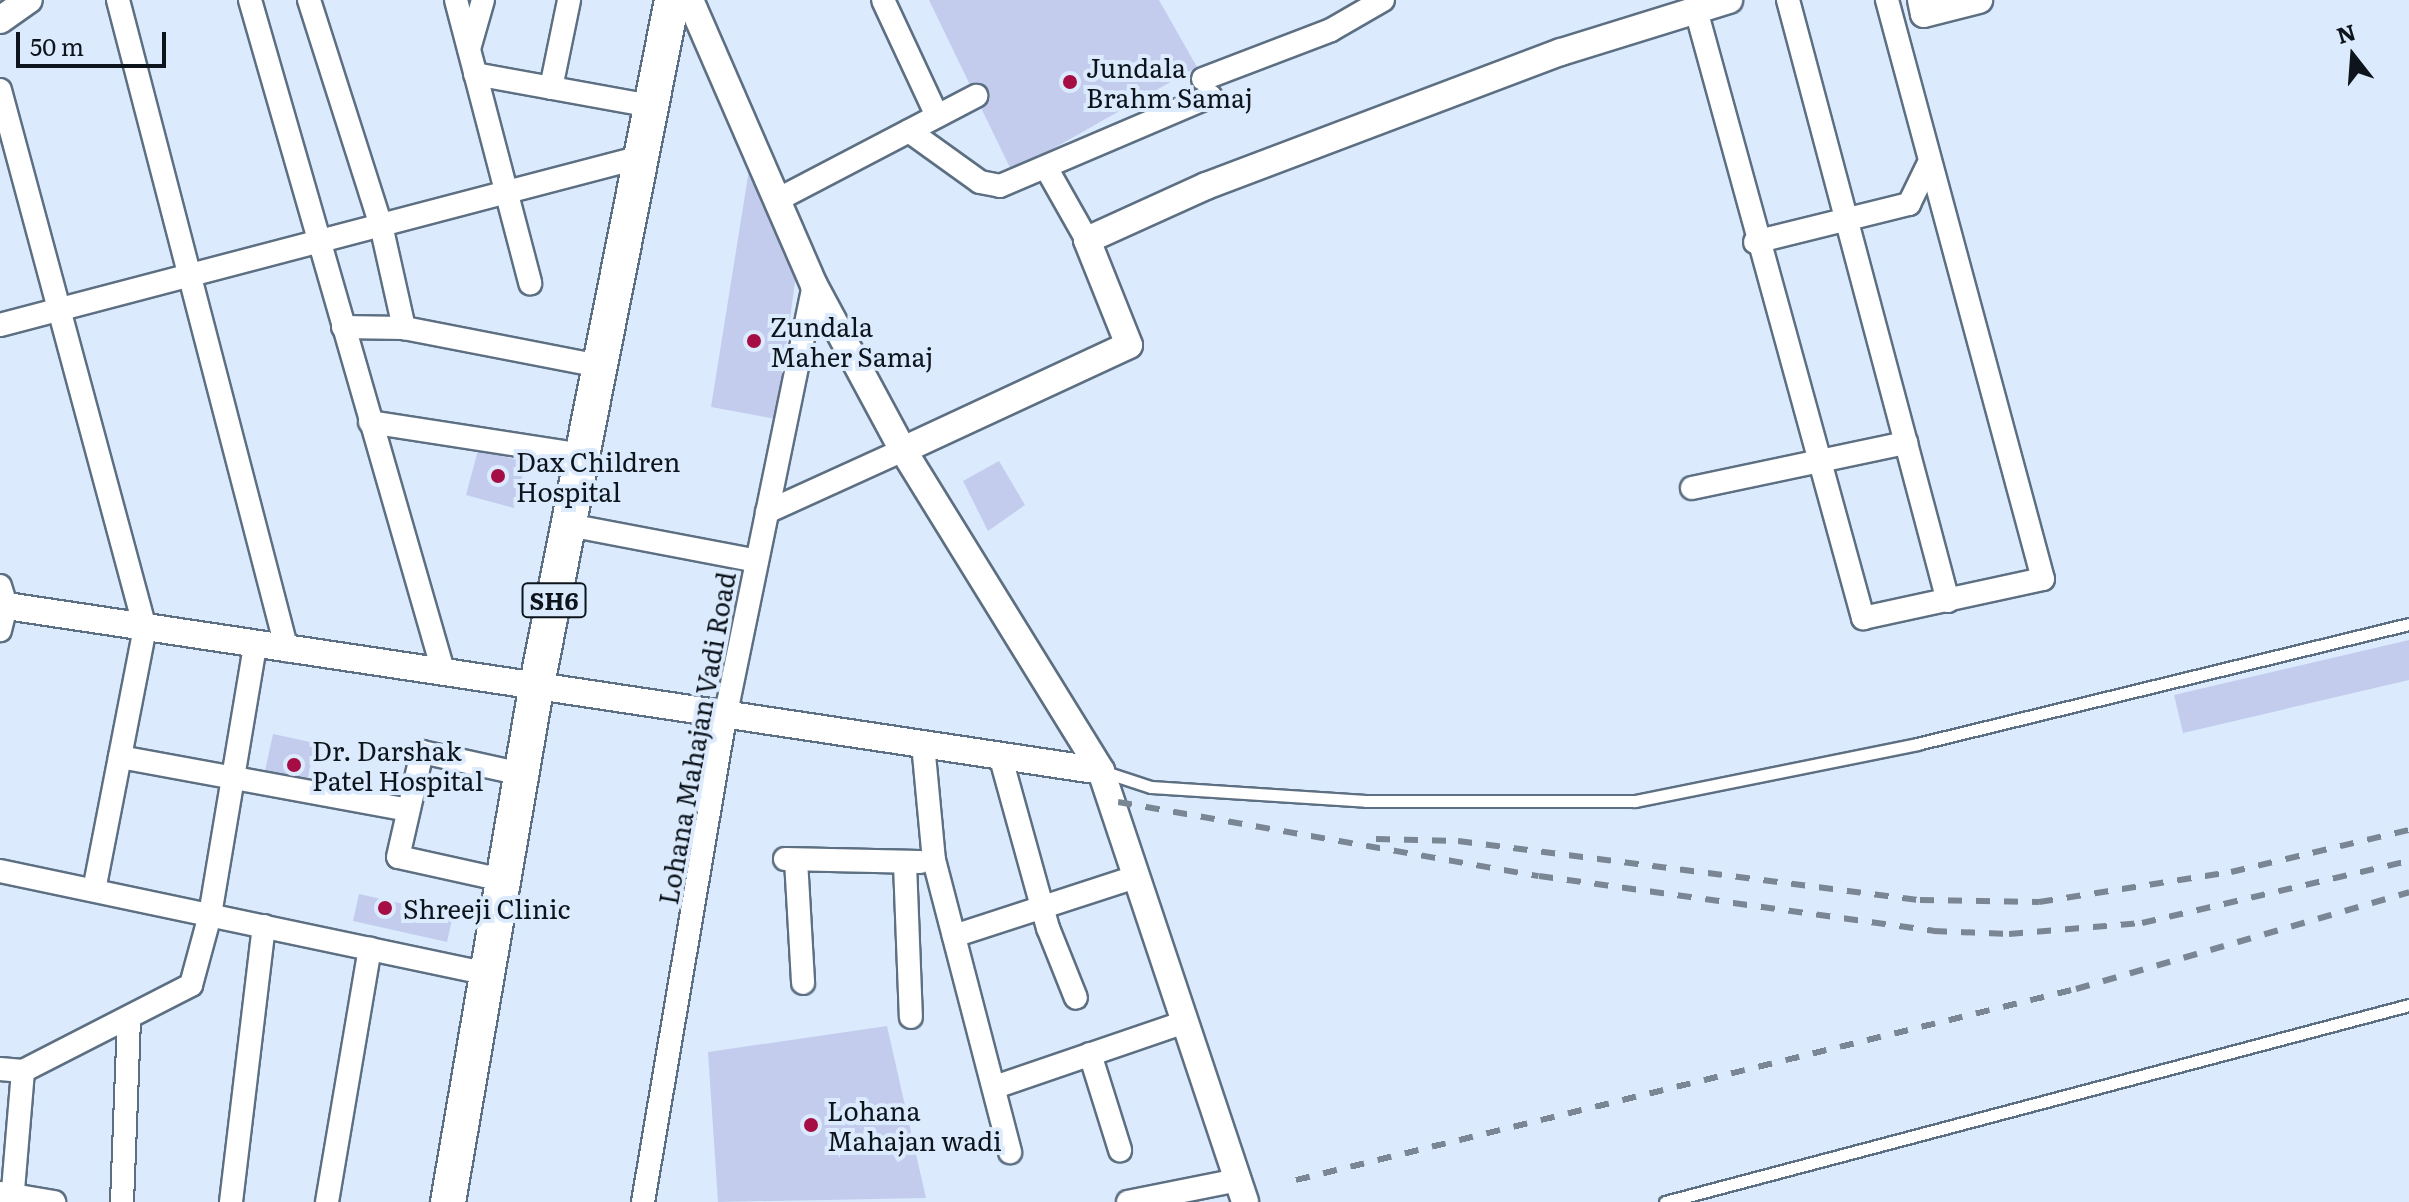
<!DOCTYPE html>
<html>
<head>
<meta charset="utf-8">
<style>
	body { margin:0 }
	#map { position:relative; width:2409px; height:1202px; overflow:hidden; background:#dbebfd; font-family:Literata,serif }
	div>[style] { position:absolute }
	.building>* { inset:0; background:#c4ccee }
	.roads { filter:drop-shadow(2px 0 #5d6f82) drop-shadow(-2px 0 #5d6f82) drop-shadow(0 2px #5d6f82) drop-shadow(0 -2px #5d6f82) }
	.service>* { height:11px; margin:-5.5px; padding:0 5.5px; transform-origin:5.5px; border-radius:5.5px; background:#fff }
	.minor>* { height:22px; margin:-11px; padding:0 11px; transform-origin:11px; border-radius:11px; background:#fff }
	.tertiary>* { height:26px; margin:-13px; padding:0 13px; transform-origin:13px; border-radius:13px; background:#fff }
	.primary>* { height:34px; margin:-17px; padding:0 17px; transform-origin:17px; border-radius:17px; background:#fff }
	.rail>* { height:6px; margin-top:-3px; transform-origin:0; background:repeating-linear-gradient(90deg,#7b8694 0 14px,transparent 0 28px) }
	.dots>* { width:22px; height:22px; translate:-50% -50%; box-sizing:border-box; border:4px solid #dbebfd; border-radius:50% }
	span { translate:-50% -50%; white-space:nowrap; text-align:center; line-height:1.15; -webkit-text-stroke:8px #dbebfd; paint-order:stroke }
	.shield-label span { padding:2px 6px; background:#dbebfd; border:2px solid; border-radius:6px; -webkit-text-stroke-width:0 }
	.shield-label { font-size:24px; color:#0d141c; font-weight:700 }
	.poi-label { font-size:26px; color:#0d141c }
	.left { translate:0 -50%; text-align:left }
	.street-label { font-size:26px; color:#0d141c }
	.north { position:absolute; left:2313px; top:16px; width:80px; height:80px; -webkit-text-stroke:6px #dbebfd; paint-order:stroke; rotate:343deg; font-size:22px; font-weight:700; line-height:32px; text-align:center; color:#0d141c }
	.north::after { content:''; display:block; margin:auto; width:28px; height:36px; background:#0d141c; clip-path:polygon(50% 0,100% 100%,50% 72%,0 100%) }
	.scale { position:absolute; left:16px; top:32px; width:150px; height:36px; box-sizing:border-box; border:4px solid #0d141c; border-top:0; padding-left:10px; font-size:24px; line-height:28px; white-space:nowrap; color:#0d141c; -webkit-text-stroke:6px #dbebfd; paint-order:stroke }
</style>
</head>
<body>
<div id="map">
	<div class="building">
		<div style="clip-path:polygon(929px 0,1159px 0,1197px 67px,1012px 172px)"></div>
		<div style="clip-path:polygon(753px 145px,796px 275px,776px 419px,711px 407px)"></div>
		<div style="clip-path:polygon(478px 450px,526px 462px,514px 508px,466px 495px)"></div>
		<div style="clip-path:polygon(999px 461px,1025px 505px,988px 531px,963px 481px)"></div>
		<div style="clip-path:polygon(2409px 640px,2409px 680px,2183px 733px,2174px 695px)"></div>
		<div style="clip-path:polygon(273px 734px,315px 743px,304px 798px,261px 789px)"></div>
		<div style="clip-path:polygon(359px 894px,453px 915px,447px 942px,353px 921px)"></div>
		<div style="clip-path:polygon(887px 1026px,926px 1198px,718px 1202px,708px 1052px)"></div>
	</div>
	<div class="roads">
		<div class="service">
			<div style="left:1105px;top:772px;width:48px;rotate:18.1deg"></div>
			<div style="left:1151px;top:787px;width:215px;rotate:3.7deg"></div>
			<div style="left:1366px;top:801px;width:269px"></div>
			<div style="left:1635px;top:801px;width:288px;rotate:-11.4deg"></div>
			<div style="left:1917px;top:744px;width:506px;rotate:-13.71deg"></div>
			<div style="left:1665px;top:1202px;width:770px;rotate:-14.83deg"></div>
		</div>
		<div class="minor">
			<div style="left:118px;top:0;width:672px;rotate:75.43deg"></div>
			<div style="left:250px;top:0;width:701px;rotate:73.94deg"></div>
			<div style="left:309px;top:0;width:236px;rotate:72.3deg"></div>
			<div style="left:381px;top:225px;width:106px;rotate:77.4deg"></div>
			<div style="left:456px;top:0;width:293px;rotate:75.3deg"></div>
			<div style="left:883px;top:0;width:128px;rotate:65deg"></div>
			<div style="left:1788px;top:0;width:622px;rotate:75.09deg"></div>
			<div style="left:1696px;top:10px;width:631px;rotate:74.64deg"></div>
			<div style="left:1863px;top:618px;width:184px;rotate:-12.2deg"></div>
			<div style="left:2043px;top:579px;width:600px;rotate:-105.08deg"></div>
			<div style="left:469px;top:49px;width:51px;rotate:-74.1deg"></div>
			<div style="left:475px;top:74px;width:179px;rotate:10.3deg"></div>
			<div style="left:1203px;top:79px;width:137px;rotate:-20.9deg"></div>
			<div style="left:1331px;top:30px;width:60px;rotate:-30deg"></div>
			<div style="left:551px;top:88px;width:90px;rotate:-78.4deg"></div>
			<div style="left:0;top:90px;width:557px;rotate:74.92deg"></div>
			<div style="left:145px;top:628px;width:267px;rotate:101deg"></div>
			<div style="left:909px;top:131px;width:87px;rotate:35.7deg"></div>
			<div style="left:980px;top:182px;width:20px;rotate:11deg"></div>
			<div style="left:1000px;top:186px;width:229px;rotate:-23.1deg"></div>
			<div style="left:1048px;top:171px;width:79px;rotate:60.5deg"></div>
			<div style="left:777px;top:200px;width:225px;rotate:-27.6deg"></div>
			<div style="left:1755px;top:242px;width:159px;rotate:-13.9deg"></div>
			<div style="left:1909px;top:204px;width:43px;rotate:-64deg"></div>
			<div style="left:0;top:325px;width:663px;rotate:-14.69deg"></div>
			<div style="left:343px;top:327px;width:61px;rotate:0.9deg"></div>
			<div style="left:404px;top:328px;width:200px;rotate:11deg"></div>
			<div style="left:370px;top:422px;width:215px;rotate:8.8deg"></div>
			<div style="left:1692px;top:488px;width:219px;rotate:-11.9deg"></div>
			<div style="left:767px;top:512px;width:149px;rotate:-24.5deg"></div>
			<div style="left:569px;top:525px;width:191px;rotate:10.8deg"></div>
			<div style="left:0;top:586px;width:21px;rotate:73deg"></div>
			<div style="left:6px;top:606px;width:25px;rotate:104deg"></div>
			<div style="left:923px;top:744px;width:117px;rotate:84.6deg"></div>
			<div style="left:934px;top:860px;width:302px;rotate:75.4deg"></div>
			<div style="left:1000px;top:755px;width:180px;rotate:74.5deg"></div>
			<div style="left:1048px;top:928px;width:75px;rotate:68.2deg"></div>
			<div style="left:120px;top:757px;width:293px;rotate:10.4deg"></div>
			<div style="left:785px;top:859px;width:135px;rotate:1.3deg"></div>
			<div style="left:796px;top:860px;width:123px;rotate:86.7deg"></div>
			<div style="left:905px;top:864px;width:153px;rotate:87.8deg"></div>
			<div style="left:0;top:871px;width:498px;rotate:11.9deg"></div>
			<div style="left:503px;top:880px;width:107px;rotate:-167.6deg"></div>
			<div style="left:398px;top:857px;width:108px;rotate:-77.1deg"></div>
			<div style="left:422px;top:752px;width:101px;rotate:12.5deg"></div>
			<div style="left:954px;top:936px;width:191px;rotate:-18deg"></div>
			<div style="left:1090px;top:1054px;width:101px;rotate:72.6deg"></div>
			<div style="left:0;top:1069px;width:23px;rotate:5deg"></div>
			<div style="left:23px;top:1071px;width:189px;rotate:-27.1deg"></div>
			<div style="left:191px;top:985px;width:73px;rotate:-74.8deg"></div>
			<div style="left:210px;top:915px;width:274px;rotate:-80.5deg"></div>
			<div style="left:998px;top:1086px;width:198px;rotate:-18.9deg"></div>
			<div style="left:1px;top:1193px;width:54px;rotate:9.6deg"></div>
			<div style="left:12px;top:1202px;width:131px;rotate:-85.2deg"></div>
			<div style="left:122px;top:1202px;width:182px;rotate:-87.8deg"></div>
			<div style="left:231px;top:1202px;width:278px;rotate:-83.2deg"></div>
			<div style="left:327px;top:1202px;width:257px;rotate:-80.4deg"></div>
			<div style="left:643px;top:1202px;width:496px;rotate:-80.4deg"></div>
			<div style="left:726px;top:713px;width:437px;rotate:-78.4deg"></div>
			<div style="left:1128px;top:1202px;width:112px;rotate:-11.3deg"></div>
		</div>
		<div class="tertiary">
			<div style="left:690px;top:0;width:311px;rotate:66.5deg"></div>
			<div style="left:814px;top:285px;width:187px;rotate:61.7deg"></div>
			<div style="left:903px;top:450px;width:377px;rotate:58.3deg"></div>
			<div style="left:1101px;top:771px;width:454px;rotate:71.5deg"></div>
			<div style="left:1921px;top:0;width:14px;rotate:78deg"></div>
			<div style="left:1924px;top:14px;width:57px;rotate:-14.3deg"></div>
			<div style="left:0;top:20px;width:35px;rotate:-35deg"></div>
			<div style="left:903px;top:450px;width:249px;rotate:-24.9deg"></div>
			<div style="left:1129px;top:345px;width:113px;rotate:-111.8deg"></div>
			<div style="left:1087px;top:240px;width:131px;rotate:-24.4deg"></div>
			<div style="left:1206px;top:186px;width:379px;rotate:-20.7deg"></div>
			<div style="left:1561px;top:52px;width:176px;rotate:-17.2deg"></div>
			<div style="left:0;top:605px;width:1113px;rotate:8.57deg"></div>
		</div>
		<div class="primary">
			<div style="left:448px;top:1202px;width:520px;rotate:-80.27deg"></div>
			<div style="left:536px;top:689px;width:702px;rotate:-78.83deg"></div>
		</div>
	</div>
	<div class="rail">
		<div style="left:1118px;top:802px;width:427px;rotate:10deg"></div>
		<div style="left:1539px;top:876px;width:398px;rotate:7.9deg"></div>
		<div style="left:1933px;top:931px;width:76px;rotate:2.3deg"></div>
		<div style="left:2009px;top:934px;width:133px;rotate:-4.7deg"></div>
		<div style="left:2142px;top:923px;width:274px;rotate:-13.1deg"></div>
		<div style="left:1376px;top:839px;width:82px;rotate:1.4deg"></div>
		<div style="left:1458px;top:841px;width:466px;rotate:7.3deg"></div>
		<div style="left:1920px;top:900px;width:119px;rotate:1deg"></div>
		<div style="left:2039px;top:902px;width:194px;rotate:-8.9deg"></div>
		<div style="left:2231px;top:872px;width:183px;rotate:-13.3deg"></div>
		<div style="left:1296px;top:1180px;width:803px;rotate:-13.76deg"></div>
		<div style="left:2076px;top:989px;width:347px;rotate:-16.2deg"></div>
	</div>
	<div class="dots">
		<div style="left:1070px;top:82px;background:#a50d44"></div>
		<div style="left:754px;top:341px;background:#a50d44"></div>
		<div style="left:498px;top:476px;background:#a50d44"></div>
		<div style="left:294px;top:765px;background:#a50d44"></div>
		<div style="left:385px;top:908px;background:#a50d44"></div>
		<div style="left:811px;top:1125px;background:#a50d44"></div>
	</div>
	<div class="shield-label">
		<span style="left:554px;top:600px">SH6</span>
	</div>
	<div class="poi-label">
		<span class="left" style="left:1086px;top:82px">Jundala<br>Brahm Samaj</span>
		<span class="left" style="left:770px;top:341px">Zundala<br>Maher Samaj</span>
		<span class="left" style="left:516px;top:476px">Dax Children<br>Hospital</span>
		<span class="left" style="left:312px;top:765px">Dr. Darshak<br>Patel Hospital</span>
		<span class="left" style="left:403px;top:908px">Shreeji Clinic</span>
		<span class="left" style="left:827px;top:1125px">Lohana<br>Mahajan wadi</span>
	</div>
	<div class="street-label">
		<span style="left:696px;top:738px;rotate:-80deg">Lohana Mahajan Vadi Road</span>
	</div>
	<div class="north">N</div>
	<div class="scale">50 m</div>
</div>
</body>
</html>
